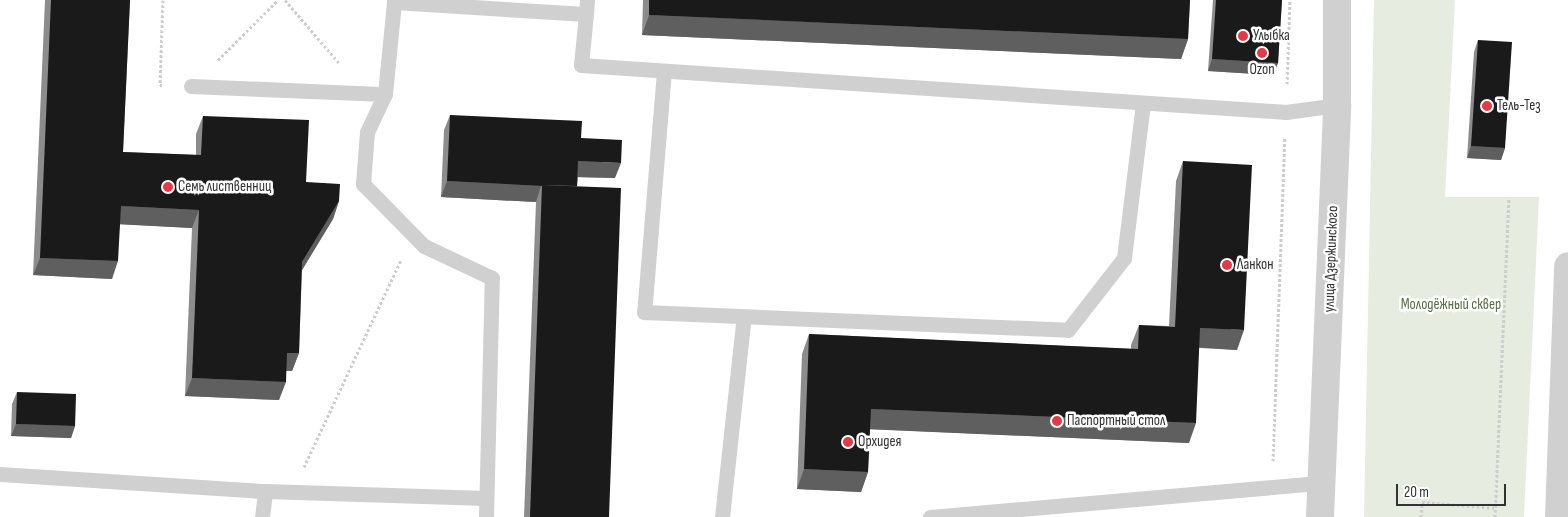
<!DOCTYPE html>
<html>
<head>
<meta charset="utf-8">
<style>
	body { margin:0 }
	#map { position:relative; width:1568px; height:517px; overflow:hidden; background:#fff; font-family:"Sofia Sans Condensed",sans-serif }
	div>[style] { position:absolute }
	.green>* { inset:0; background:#e6ecdf }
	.path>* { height:3px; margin-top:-1.5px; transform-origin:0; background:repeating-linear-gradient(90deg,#cdcdcd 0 2.5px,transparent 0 5px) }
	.service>* { height:15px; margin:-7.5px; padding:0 7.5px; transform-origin:7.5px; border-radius:7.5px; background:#d0d0d0 }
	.tertiary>* { height:28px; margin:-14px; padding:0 14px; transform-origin:14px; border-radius:14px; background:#d0d0d0 }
	.wall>* { inset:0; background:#8c8c8c }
	.shaded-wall>* { inset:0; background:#5f5f5f }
	.building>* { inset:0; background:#1a1a1a }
	.dots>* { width:14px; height:14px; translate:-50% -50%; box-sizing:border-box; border:2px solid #fff; border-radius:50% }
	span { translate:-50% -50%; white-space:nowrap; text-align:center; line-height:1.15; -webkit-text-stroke:5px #fff; paint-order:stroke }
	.poi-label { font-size:15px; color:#333 }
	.left { translate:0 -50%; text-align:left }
	.street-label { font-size:15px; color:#333 }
	.park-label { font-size:15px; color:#56703f }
	.scale { position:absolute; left:1396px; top:484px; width:110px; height:22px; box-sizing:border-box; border:2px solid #333; border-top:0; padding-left:6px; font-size:15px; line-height:18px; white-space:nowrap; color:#333; -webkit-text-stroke:4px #fff; paint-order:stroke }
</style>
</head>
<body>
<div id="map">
	<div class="green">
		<div style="clip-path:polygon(1374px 0,1455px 0,1445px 197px,1539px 197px,1524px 517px,1364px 517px)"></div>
	</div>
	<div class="path">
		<div style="left:163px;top:0;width:85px;rotate:92deg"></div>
		<div style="left:160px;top:85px;width:5px"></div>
		<div style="left:285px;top:0;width:84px;rotate:49.3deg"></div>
		<div style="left:218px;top:60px;width:85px;rotate:-45deg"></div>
		<div style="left:1287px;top:84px;width:84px;rotate:-88deg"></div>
		<div style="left:1273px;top:461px;width:323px;rotate:-87.9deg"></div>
		<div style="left:304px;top:467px;width:229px;rotate:-64.9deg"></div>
		<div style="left:1421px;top:517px;width:15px;rotate:-86deg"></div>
		<div style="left:1422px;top:502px;width:73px;rotate:4.7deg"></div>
		<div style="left:1495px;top:517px;width:320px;rotate:-87.5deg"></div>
	</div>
	<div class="service">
		<div style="left:586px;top:14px;width:51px;rotate:95.6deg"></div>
		<div style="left:581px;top:65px;width:707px;rotate:3.81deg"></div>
		<div style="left:1286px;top:112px;width:51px;rotate:-7.8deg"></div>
		<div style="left:664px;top:71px;width:242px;rotate:94.7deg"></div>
		<div style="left:644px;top:312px;width:424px;rotate:2.4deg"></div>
		<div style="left:1068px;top:330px;width:91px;rotate:-52.1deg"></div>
		<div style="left:1124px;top:258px;width:155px;rotate:-83deg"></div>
		<div style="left:191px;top:86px;width:194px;rotate:2.4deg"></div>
		<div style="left:0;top:474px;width:266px;rotate:3.7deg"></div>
		<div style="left:265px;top:491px;width:221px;rotate:1.8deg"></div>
		<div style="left:262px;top:517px;width:26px;rotate:-83deg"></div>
		<div style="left:486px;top:517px;width:239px;rotate:-88.6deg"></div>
		<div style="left:492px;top:278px;width:75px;rotate:-154.8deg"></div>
		<div style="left:424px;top:246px;width:87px;rotate:-134.5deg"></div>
		<div style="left:363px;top:184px;width:52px;rotate:-85.6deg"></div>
		<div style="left:367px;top:132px;width:42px;rotate:-64.7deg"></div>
		<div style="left:385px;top:94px;width:92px;rotate:-84.4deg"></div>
		<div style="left:394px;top:2px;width:192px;rotate:3.6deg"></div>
		<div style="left:586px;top:14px;width:14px;rotate:-86deg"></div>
		<div style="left:722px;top:517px;width:202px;rotate:-83.8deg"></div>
		<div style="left:930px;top:517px;width:392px;rotate:-5deg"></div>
	</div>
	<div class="tertiary">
		<div style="left:1320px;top:517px;width:412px;rotate:-87.6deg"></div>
		<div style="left:1337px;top:105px;width:105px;rotate:-90deg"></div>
		<div style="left:1559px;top:517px;width:251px;rotate:-87.9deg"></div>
	</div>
	<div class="wall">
		<div style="clip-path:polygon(45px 0,130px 0,123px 152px,196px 155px,196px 134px,203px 116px,306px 182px,339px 201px,333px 219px,302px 270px,299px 353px,292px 371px,286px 371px,279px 400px,185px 396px,192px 228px,120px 224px,112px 279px,33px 275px)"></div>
		<div style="clip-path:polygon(643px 0,1190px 0,1188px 39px,1181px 59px,642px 35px)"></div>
		<div style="clip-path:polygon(1213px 0,1282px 0,1278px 63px,1273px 75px,1208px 71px)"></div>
		<div style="clip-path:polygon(1478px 40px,1505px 148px,1501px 160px,1467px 158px,1474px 52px)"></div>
		<div style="clip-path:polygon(450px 115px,581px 138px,615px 178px,578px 177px,577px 186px,609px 517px,524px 517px,536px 202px,441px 197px,444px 130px)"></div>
		<div style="clip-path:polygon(1183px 161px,1237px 350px,1199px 348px,1189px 443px,870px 429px,868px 472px,861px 492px,797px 489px,802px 354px,809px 334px,1131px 349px,1131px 345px,1139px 325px,1169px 326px,1176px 181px)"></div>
		<div style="clip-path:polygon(17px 392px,75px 426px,71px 438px,11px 436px,12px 404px)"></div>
	</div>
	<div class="shaded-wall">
		<div style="clip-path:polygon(649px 15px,1188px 39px,1181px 59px,642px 35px)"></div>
		<div style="clip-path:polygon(1212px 59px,1278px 63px,1273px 75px,1208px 71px)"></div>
		<div style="clip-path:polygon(1471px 146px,1505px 148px,1501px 160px,1467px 158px)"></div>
		<div style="clip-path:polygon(578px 161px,621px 163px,615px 178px,573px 177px)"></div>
		<div style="clip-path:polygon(447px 181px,541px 186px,536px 202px,441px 197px)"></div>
		<div style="clip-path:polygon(339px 201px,333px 219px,296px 280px,302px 262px)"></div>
		<div style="clip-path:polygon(121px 206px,199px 210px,192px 228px,114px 224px)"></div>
		<div style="clip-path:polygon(40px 258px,118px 261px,112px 279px,33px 275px)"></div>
		<div style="clip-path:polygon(1200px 328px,1244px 330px,1237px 350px,1193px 347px)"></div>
		<div style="clip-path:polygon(287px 353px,299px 353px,292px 371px,280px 370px)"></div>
		<div style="clip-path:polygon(192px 378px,286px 382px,279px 400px,185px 396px)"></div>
		<div style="clip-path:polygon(871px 409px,1196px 423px,1189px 443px,864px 429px)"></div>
		<div style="clip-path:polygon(16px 424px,75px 426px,71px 438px,11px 436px)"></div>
		<div style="clip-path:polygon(804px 469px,868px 472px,861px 492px,797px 489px)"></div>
	</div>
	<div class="building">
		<div style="clip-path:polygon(51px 0,130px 0,123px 152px,201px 155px,203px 116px,309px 120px,306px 182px,340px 184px,339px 201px,302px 262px,299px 353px,287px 353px,286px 382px,192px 378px,199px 210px,121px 206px,118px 261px,40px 258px)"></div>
		<div style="clip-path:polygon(649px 0,1190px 0,1188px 39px,649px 15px)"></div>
		<div style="clip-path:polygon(1216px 0,1282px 0,1278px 63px,1212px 59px)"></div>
		<div style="clip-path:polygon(1478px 40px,1512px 42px,1505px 148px,1471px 146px)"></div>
		<div style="clip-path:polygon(450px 115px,582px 121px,581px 138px,622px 140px,621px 163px,578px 161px,577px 186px,542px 185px,542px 186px,447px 181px)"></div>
		<div style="clip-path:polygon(1183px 161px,1252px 165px,1244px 330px,1200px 328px,1196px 423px,871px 409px,868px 472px,804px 469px,809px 334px,1138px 349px,1139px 325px,1175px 327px)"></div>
		<div style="clip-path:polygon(542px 185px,621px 188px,609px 517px,530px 517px)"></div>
		<div style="clip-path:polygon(17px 392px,76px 394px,75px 426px,16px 424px)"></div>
	</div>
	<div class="dots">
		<div style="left:1243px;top:36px;background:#e63946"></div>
		<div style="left:1262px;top:53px;background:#e63946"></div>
		<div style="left:1487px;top:106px;background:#e63946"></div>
		<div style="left:168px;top:187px;background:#e63946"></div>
		<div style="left:1227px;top:265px;background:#e63946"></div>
		<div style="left:1057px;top:421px;background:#e63946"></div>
		<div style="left:848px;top:442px;background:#e63946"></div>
	</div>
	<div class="poi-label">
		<span class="left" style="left:1253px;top:36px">Улыбка</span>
		<span style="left:1262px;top:70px">Ozon</span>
		<span class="left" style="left:1497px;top:106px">Тель-Тез</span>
		<span class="left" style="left:178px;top:187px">Семь лиственниц</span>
		<span class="left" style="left:1237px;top:265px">Ланкон</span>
		<span class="left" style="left:1067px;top:421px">Паспортный стол</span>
		<span class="left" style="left:858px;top:442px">Орхидея</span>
	</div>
	<div class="street-label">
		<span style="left:1331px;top:259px;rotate:-88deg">улица Дзержинского</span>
	</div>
	<div class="park-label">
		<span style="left:1451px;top:305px">Молодёжный сквер</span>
	</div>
	<div class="scale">20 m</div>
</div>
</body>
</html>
